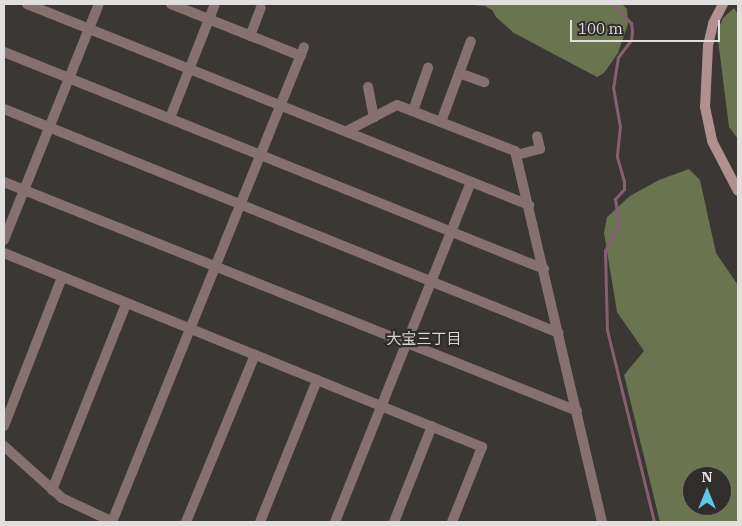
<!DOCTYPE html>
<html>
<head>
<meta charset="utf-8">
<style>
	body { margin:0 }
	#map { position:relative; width:742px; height:526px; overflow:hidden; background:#3a3735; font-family:"IBM Plex Serif","Noto Sans JP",serif }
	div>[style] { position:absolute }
	.forest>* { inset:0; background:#6a744e }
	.stream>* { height:3px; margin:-1.5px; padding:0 1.5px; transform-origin:1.5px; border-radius:1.5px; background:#865f72 }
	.street>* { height:10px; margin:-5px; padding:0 5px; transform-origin:5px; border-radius:5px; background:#857170 }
	.secondary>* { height:10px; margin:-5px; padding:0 5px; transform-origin:5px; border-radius:5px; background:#b0918f }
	span { translate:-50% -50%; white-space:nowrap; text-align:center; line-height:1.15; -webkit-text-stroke:4.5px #302d2b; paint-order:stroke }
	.neighbourhood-label { font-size:15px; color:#d8d5d2 }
	.frame { position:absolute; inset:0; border:5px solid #e1dfde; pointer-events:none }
	.north { position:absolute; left:682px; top:466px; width:50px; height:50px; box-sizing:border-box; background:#302d2b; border:1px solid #777473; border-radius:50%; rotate:0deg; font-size:14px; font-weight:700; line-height:20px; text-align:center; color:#e1dfde }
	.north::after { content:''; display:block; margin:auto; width:18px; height:22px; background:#5bc8e7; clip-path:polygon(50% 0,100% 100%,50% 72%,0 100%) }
	.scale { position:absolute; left:570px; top:20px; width:150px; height:22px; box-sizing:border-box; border:2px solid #e1dfde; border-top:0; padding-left:6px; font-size:15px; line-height:18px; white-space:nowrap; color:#e1dfde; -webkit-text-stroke:4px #302d2b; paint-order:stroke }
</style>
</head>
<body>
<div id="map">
	<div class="forest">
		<div style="clip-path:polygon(460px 4px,622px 4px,627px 9px,628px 24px,618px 53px,604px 73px,597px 77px,514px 33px,496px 17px,492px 10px,485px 6px)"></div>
		<div style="clip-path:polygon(734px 8px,738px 14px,738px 139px,729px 127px,717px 32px,723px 18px)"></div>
		<div style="clip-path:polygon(evenodd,689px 169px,700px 180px,716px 253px,738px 285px,738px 522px,660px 522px,624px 375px,644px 351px,617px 312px,604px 233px,607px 217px,630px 196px,659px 180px,689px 169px,692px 476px,722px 476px,722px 506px,692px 506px,692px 476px)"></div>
	</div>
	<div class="stream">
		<div style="left:612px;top:4px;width:27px;rotate:45deg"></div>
		<div style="left:631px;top:23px;width:8px;rotate:83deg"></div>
		<div style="left:632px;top:31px;width:9px;rotate:96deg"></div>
		<div style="left:631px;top:40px;width:21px;rotate:127deg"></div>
		<div style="left:618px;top:57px;width:30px;rotate:99deg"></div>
		<div style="left:613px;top:87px;width:40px;rotate:80deg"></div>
		<div style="left:620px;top:126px;width:31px;rotate:96deg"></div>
		<div style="left:617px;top:157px;width:25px;rotate:74deg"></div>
		<div style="left:624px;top:181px;width:8px;rotate:90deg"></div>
		<div style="left:624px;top:189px;width:13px;rotate:132deg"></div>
		<div style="left:615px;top:199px;width:24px;rotate:81deg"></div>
		<div style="left:619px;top:223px;width:30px;rotate:117deg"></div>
		<div style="left:605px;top:250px;width:80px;rotate:88.6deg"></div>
		<div style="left:607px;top:330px;width:198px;rotate:76.2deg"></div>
	</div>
	<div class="street">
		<div style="left:27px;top:4px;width:541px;rotate:21.82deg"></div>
		<div style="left:171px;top:4px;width:140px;rotate:21.8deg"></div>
		<div style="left:250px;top:36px;width:30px;rotate:-69deg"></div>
		<div style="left:4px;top:52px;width:582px;rotate:21.89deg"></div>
		<div style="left:459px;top:73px;width:27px;rotate:20deg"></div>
		<div style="left:368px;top:87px;width:31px;rotate:79deg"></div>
		<div style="left:4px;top:109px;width:598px;rotate:21.98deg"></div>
		<div style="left:413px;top:111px;width:46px;rotate:-70.8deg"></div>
		<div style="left:170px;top:118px;width:123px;rotate:-68.5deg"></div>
		<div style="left:441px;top:122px;width:86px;rotate:-69.7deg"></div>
		<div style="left:347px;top:131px;width:56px;rotate:-27.5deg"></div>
		<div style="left:397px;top:105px;width:127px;rotate:21.3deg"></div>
		<div style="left:515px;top:151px;width:381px;rotate:76.8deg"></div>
		<div style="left:517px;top:155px;width:24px;rotate:-15deg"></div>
		<div style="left:540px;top:149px;width:13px;rotate:-103deg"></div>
		<div style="left:4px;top:182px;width:617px;rotate:21.78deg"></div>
		<div style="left:4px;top:240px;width:254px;rotate:-68.1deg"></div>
		<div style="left:4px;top:253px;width:516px;rotate:22.09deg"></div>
		<div style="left:482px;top:447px;width:81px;rotate:111.8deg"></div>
		<div style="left:4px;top:426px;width:160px;rotate:-68.7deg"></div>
		<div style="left:4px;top:446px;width:78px;rotate:41.9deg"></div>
		<div style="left:62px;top:498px;width:56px;rotate:25.2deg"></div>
		<div style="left:52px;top:490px;width:200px;rotate:-68.3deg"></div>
		<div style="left:112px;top:522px;width:512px;rotate:-67.99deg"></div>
		<div style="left:186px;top:522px;width:181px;rotate:-67.6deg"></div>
		<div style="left:260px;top:522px;width:153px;rotate:-68.1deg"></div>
		<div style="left:335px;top:522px;width:366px;rotate:-68.2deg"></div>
		<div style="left:394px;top:522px;width:103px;rotate:-68.4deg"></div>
	</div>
	<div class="secondary">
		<div style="left:723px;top:4px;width:22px;rotate:117deg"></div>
		<div style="left:713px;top:24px;width:23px;rotate:103deg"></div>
		<div style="left:708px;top:46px;width:61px;rotate:92.8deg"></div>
		<div style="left:705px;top:107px;width:35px;rotate:78deg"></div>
		<div style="left:712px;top:141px;width:56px;rotate:62.5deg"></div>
	</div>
	<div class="neighbourhood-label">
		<span style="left:424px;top:339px">大宝三丁目</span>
	</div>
	<div class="frame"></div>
	<div class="north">N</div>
	<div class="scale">100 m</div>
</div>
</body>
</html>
